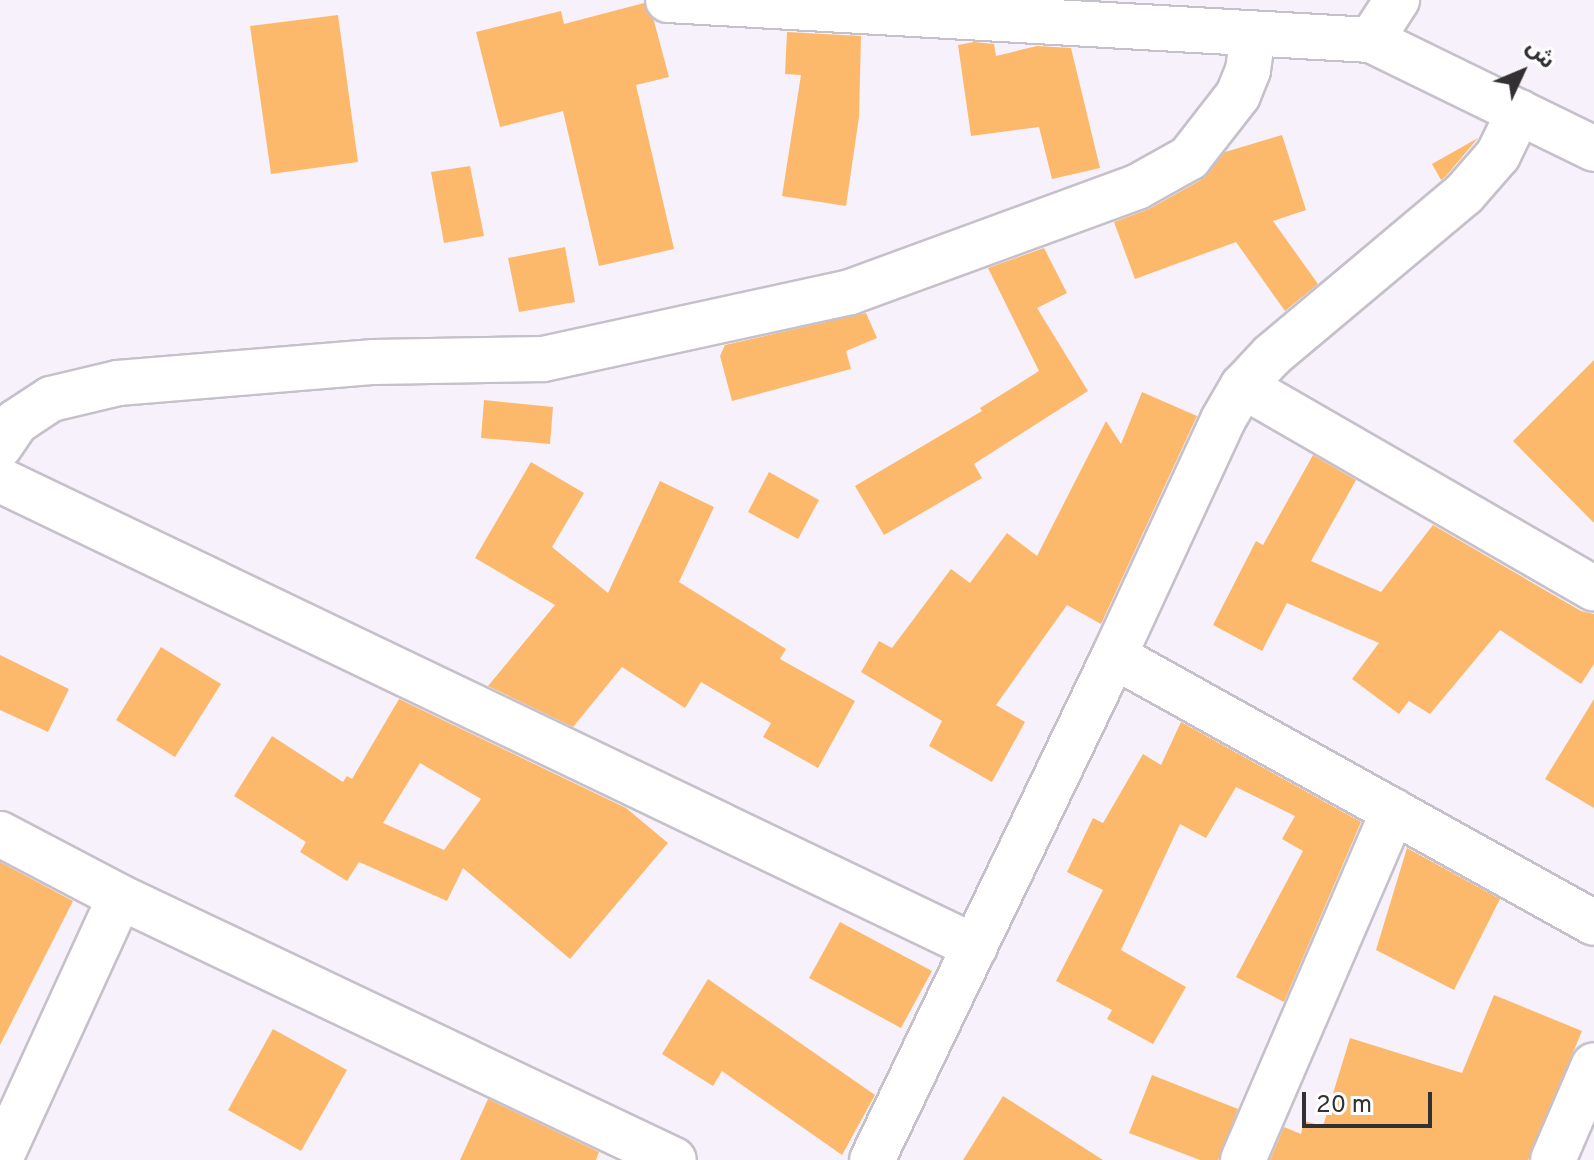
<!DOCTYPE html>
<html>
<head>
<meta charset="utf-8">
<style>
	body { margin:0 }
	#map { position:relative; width:1594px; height:1160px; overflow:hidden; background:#f7f1fc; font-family:Overpass,"Noto Sans Arabic",sans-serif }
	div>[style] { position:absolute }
	.building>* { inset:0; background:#fdb96b }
	.roads { filter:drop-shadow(2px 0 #c6c0ca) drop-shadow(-2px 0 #c6c0ca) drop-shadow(0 2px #c6c0ca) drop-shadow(0 -2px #c6c0ca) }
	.minor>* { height:44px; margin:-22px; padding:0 22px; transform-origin:22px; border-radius:22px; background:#fff }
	span { translate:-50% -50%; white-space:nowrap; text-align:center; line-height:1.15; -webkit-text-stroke:6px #fff; paint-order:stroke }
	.north { position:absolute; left:1482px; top:32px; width:80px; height:80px; -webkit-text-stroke:6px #fff; paint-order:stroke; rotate:46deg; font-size:22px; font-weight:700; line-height:32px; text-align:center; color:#333034 }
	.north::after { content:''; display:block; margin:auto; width:28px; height:36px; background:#333034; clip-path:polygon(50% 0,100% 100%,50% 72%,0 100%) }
	.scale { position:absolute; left:1302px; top:1092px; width:130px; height:36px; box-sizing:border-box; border:4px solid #333034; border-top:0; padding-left:10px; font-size:24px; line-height:28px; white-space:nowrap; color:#333034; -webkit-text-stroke:6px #fff; paint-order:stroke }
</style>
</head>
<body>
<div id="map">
	<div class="building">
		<div style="clip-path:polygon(644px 3px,654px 21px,669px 77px,636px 85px,674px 249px,599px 266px,563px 111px,500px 127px,476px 32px,561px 11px,564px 24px)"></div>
		<div style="clip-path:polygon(338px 15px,358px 162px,271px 174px,250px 26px)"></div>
		<div style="clip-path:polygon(787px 32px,861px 36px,859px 117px,846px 206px,782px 196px,801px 75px,785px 74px)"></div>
		<div style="clip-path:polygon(974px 42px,994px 44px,996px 56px,1037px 46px,1071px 48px,1100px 168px,1052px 179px,1039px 127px,971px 136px,958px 45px)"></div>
		<div style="clip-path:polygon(1282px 135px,1306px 210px,1273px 221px,1318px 284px,1285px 311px,1236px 242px,1135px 279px,1114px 222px,1149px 209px,1201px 180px,1225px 152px)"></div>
		<div style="clip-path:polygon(1478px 138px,1446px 176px,1441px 180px,1432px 164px)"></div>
		<div style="clip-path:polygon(470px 166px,484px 236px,444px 243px,431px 172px)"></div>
		<div style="clip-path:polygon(565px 247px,575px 302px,519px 312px,508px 258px)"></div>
		<div style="clip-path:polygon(1044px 248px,1067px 293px,1037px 308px,1088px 391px,974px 464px,982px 478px,884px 535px,855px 486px,982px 411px,980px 408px,1039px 371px,988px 268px)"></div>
		<div style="clip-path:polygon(866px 313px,877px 338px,846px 351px,851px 369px,732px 401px,720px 356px,725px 345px)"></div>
		<div style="clip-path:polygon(1594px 360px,1594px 523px,1513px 441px)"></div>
		<div style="clip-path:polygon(1142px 392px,1197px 416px,1101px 624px,1067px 605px,996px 705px,1025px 722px,992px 782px,929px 746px,942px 721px,861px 672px,879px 641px,892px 648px,951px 569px,970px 583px,1007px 533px,1037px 556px,1106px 421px,1121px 444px)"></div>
		<div style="clip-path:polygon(484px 400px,553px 407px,550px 444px,481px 438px)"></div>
		<div style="clip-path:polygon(1313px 455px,1356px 480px,1311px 561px,1381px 592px,1433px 525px,1581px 611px,1594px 614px,1594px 664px,1581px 684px,1500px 630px,1430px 714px,1409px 701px,1399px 714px,1352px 679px,1379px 643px,1287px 603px,1262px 651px,1213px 625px,1256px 541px,1263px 545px)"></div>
		<div style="clip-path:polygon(531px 462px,584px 493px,552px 547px,608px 593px,660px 481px,714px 507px,679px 582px,786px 649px,780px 659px,855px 701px,818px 768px,763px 737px,771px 723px,701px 682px,685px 708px,622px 667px,573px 727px,488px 686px,555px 605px,475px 558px)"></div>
		<div style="clip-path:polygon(769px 472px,819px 500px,798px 539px,748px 512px)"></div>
		<div style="clip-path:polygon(161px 647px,221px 684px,175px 757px,116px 720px)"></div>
		<div style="clip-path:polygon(0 655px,69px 689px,48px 732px,0 710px)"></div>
		<div style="clip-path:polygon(evenodd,399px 699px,626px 808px,668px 843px,570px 959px,463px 868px,447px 901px,359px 862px,347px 881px,300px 852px,306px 842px,234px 796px,272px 736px,343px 782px,347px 776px,352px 779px,399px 699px,420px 763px,481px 799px,444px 850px,383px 823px,420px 763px)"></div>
		<div style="clip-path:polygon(1594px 699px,1594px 808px,1545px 779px)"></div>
		<div style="clip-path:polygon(1181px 722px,1361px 822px,1284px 1002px,1236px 977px,1303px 851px,1282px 839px,1295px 816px,1236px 787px,1206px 838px,1180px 824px,1121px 950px,1186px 987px,1153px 1044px,1107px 1019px,1112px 1010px,1056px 981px,1103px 890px,1067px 872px,1093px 818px,1103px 823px,1143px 754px,1161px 765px)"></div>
		<div style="clip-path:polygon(1407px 848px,1500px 899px,1454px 990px,1376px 950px)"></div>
		<div style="clip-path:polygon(0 862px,73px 901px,0 1045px)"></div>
		<div style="clip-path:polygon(840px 922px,932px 971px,901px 1028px,809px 978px)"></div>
		<div style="clip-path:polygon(708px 979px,875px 1095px,842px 1155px,722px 1071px,713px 1086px,662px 1054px)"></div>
		<div style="clip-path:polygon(1494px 995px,1582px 1031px,1528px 1160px,1270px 1160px,1284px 1127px,1301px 1134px,1304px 1121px,1323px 1126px,1350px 1038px,1462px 1073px)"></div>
		<div style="clip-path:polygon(273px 1029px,347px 1070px,301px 1151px,228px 1110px)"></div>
		<div style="clip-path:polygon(1152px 1075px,1238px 1109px,1218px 1160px,1200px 1160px,1129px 1133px)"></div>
		<div style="clip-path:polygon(1003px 1096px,1103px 1160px,963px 1160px)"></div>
		<div style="clip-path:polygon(488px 1099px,599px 1152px,596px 1160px,460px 1160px)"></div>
	</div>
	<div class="roads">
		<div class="minor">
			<div style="left:668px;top:0;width:704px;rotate:3.26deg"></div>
			<div style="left:1371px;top:40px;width:248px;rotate:26deg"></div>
			<div style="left:1371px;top:40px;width:48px;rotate:-57deg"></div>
			<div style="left:1243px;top:386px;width:405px;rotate:30deg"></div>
			<div style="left:0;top:446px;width:29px;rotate:-56deg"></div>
			<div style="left:16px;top:422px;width:42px;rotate:-33.3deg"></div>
			<div style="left:51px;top:399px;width:69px;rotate:-13.4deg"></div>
			<div style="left:118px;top:383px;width:257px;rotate:-4.7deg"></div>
			<div style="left:374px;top:362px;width:169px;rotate:-1deg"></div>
			<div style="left:543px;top:359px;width:314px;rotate:-12.3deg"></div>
			<div style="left:850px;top:292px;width:306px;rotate:-20.1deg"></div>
			<div style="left:1137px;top:187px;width:60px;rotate:-29.1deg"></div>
			<div style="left:1189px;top:158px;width:80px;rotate:-52.1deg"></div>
			<div style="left:1238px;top:95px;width:27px;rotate:-68deg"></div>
			<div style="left:1248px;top:70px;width:37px;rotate:-82deg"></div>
			<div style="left:0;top:480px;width:1081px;rotate:25.59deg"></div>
			<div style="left:1114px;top:656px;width:549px;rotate:29.08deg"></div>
			<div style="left:0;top:834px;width:136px;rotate:27.7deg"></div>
			<div style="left:120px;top:897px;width:613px;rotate:25.4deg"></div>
			<div style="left:0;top:1159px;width:288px;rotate:-65.4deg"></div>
			<div style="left:872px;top:1160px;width:559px;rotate:-64.35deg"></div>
			<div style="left:1114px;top:656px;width:260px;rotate:-65.2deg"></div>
			<div style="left:1223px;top:420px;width:39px;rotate:-60deg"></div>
			<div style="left:1243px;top:386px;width:42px;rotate:-46.9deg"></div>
			<div style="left:1272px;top:355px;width:251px;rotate:-40deg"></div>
			<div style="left:1464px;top:194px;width:52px;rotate:-48.9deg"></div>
			<div style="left:1498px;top:155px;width:48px;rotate:-64deg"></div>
			<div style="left:1243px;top:1160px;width:380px;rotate:-66.7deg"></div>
			<div style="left:1553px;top:1160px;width:103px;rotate:-66.7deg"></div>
		</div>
	</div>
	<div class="north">ش</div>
	<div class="scale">20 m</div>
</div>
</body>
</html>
